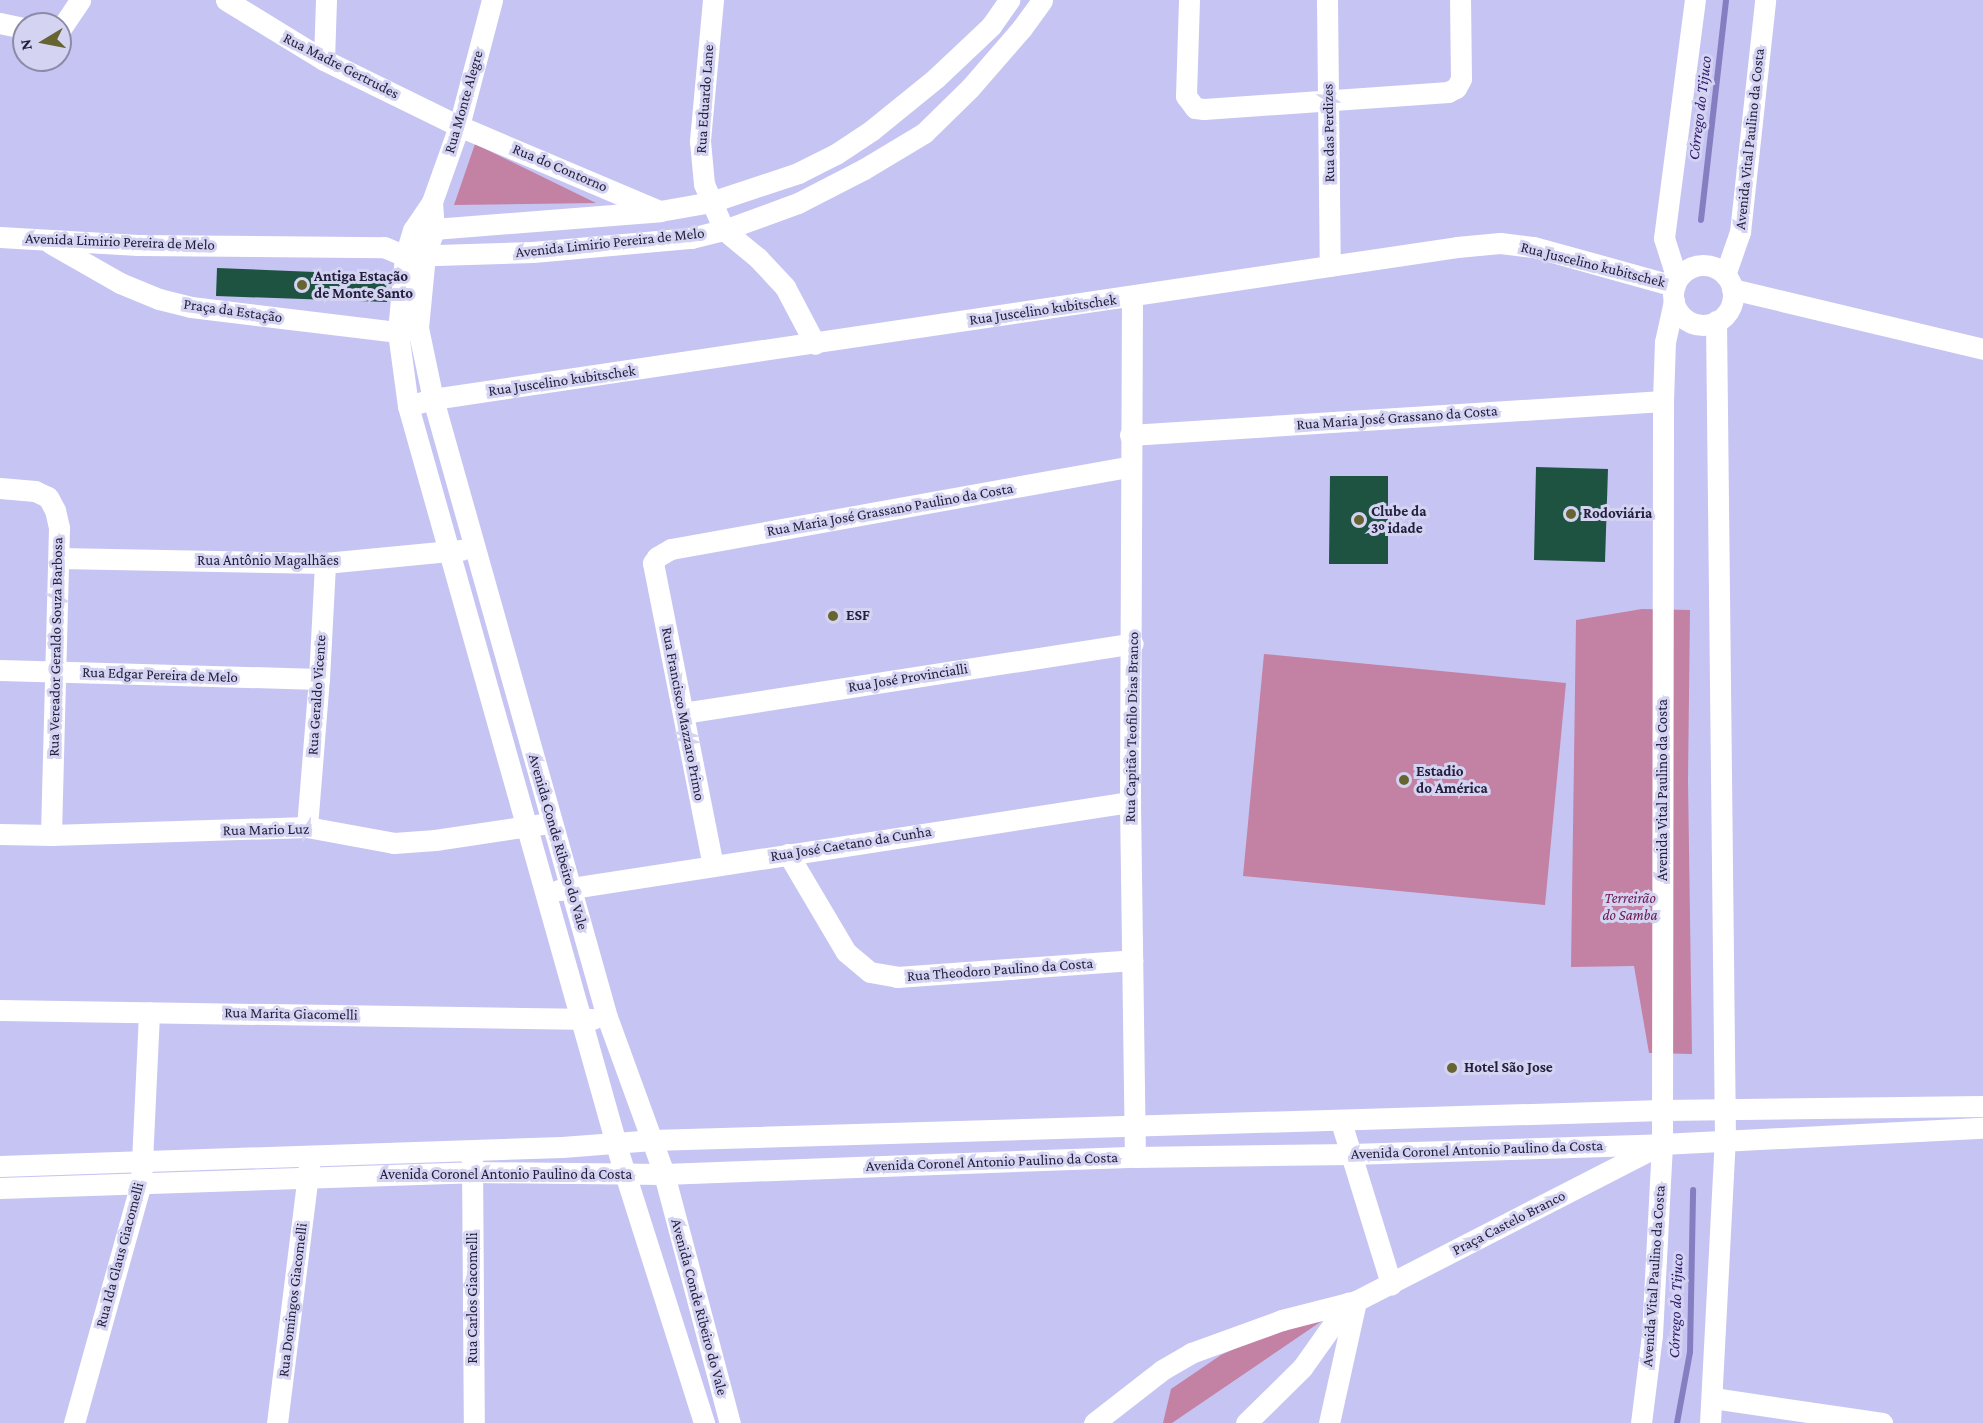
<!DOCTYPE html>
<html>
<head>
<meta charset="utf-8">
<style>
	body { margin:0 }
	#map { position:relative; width:1983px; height:1423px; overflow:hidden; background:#c6c4f2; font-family:"Crimson Pro",serif }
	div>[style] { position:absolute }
	.green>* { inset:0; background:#c381a3 }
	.stream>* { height:6px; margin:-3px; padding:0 3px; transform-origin:3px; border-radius:3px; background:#857fc2 }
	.building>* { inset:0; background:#1e5341 }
	.minor>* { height:21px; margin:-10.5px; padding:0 10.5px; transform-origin:10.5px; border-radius:10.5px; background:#fff }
	.minor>.ring { margin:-10.5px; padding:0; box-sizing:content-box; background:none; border:21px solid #fff; border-radius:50% }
	.dots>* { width:16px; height:16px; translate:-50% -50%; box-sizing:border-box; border:3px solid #d4d3f2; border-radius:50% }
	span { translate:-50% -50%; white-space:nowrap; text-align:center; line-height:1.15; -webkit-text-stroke:6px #d4d3f2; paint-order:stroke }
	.street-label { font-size:15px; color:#23203d }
	.poi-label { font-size:15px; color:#23203d; font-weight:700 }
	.left { translate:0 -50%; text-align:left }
	.park-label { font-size:15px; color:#6a164a; font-style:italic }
	.water-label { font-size:16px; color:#2c1867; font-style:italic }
	.north { position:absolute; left:12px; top:12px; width:60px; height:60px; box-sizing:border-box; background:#d4d3f2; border:2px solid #8d8baa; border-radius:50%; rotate:260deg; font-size:16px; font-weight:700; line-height:24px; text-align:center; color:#23203d }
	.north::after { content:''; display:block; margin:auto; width:21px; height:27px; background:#666531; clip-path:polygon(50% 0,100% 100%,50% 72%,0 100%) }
</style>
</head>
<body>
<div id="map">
	<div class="green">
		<div style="clip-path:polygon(475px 144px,596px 203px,454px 205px)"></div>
		<div style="clip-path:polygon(1642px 609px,1690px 610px,1688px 780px,1692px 1054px,1649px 1053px,1634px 966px,1571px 967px,1576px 620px)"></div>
		<div style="clip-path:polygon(1264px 654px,1566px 683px,1545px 905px,1243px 876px)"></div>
		<div style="clip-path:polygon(1338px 1310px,1172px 1423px,1163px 1423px,1171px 1389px,1221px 1355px,1284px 1326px)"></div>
	</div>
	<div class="stream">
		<div style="left:1701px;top:220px;width:221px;rotate:-83.5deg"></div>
		<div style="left:1677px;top:1423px;width:72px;rotate:-79.6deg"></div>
		<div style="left:1690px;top:1352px;width:162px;rotate:-88.9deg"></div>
	</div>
	<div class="building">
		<div style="clip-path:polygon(217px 268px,388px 275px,387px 302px,216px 296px)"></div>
		<div style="clip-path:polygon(1536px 467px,1608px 469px,1605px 562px,1534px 560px)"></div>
		<div style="clip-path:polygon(1330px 476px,1388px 476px,1388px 564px,1329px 564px)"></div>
	</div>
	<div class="minor">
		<div style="left:226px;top:0;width:115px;rotate:31.5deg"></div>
		<div style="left:324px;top:60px;width:150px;rotate:26.1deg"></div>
		<div style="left:459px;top:126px;width:215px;rotate:23deg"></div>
		<div style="left:492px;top:0;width:130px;rotate:104.7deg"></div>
		<div style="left:459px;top:126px;width:81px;rotate:109.6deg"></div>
		<div style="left:432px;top:202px;width:34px;rotate:124deg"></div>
		<div style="left:413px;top:230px;width:27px;rotate:107deg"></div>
		<div style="left:405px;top:256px;width:76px;rotate:95.3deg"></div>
		<div style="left:398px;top:332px;width:75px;rotate:82.3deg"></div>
		<div style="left:408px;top:406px;width:784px;rotate:74.25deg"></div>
		<div style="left:621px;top:1161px;width:275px;rotate:72.4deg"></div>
		<div style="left:713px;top:0;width:142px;rotate:95.3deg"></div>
		<div style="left:700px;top:141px;width:43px;rotate:84.7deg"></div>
		<div style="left:704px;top:184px;width:50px;rotate:66.5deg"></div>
		<div style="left:724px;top:230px;width:44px;rotate:39.5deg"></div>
		<div style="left:758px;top:258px;width:40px;rotate:47deg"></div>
		<div style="left:785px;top:287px;width:64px;rotate:62.2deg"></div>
		<div style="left:1189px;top:0;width:96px;rotate:91.8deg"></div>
		<div style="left:1186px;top:96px;width:15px;rotate:53deg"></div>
		<div style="left:1195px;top:108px;width:9px;rotate:6deg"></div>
		<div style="left:1204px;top:109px;width:245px;rotate:-4deg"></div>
		<div style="left:1448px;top:92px;width:9px;rotate:-27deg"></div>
		<div style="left:1456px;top:88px;width:10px;rotate:-61deg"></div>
		<div style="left:1461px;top:79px;width:79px;rotate:-90.7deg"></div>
		<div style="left:1327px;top:0;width:266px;rotate:89.4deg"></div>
		<div style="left:0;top:23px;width:25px;rotate:12deg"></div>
		<div style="left:60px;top:30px;width:36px;rotate:-56deg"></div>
		<div style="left:324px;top:60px;width:60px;rotate:-88.1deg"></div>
		<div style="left:432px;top:202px;width:28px;rotate:86deg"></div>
		<div style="left:434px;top:230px;width:27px;rotate:110deg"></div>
		<div style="left:425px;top:255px;width:73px;rotate:95.5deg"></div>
		<div style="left:418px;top:328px;width:73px;rotate:78.1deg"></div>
		<div style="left:433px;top:399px;width:642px;rotate:74.28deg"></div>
		<div style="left:607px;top:1017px;width:167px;rotate:70deg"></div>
		<div style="left:664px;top:1174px;width:258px;rotate:75.2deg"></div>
		<div style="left:421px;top:230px;width:240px;rotate:-4.5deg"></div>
		<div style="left:660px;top:211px;width:52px;rotate:-10deg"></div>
		<div style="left:711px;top:202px;width:92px;rotate:-18.4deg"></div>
		<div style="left:798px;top:173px;width:42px;rotate:-26.6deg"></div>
		<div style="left:836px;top:154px;width:43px;rotate:-33.7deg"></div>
		<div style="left:872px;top:130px;width:82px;rotate:-39.1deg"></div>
		<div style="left:936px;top:78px;width:76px;rotate:-43.4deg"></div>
		<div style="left:991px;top:26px;width:32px;rotate:-55deg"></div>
		<div style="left:0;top:237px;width:138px;rotate:3.3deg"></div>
		<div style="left:138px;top:245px;width:246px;rotate:0.5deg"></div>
		<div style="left:384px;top:247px;width:23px;rotate:23deg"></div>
		<div style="left:405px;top:256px;width:128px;rotate:-1.8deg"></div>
		<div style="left:533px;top:252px;width:159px;rotate:-5.1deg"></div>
		<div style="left:691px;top:238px;width:34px;rotate:-14deg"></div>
		<div style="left:724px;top:230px;width:79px;rotate:-20deg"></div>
		<div style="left:798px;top:203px;width:74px;rotate:-27.3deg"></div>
		<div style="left:864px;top:169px;width:70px;rotate:-31deg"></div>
		<div style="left:924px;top:133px;width:64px;rotate:-44.4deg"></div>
		<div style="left:970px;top:88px;width:79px;rotate:-49.1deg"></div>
		<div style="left:1022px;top:28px;width:34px;rotate:-54deg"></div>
		<div style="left:50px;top:243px;width:81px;rotate:29.7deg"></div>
		<div style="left:120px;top:283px;width:42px;rotate:22.3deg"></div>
		<div style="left:159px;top:299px;width:33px;rotate:14deg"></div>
		<div style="left:191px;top:307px;width:209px;rotate:6.9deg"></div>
		<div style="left:398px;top:332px;width:12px;rotate:-9deg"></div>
		<div class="ring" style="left:1673px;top:265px;width:39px;height:39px"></div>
		<div style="left:1725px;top:275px;width:46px;rotate:-70.8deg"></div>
		<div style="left:1740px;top:232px;width:233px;rotate:-83.8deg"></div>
		<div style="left:1677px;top:279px;width:43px;rotate:-107.6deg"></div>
		<div style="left:1664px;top:238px;width:240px;rotate:-82.6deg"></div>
		<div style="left:1732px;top:289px;width:258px;rotate:13.4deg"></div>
		<div style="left:1132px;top:297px;width:505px;rotate:90.23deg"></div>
		<div style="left:1130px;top:802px;width:355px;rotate:89.2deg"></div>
		<div style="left:408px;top:406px;width:26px;rotate:-16deg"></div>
		<div style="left:433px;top:399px;width:1035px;rotate:-8.44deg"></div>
		<div style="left:1457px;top:247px;width:43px;rotate:-5.3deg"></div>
		<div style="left:1500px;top:243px;width:34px;rotate:7deg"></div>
		<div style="left:1534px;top:247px;width:146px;rotate:15.5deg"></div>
		<div style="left:1130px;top:435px;width:534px;rotate:-3.65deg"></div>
		<div style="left:0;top:488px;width:35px;rotate:5deg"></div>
		<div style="left:35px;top:491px;width:14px;rotate:25deg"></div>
		<div style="left:48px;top:497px;width:15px;rotate:62deg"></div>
		<div style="left:55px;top:510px;width:18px;rotate:77deg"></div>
		<div style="left:59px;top:528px;width:307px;rotate:91.5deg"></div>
		<div style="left:59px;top:558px;width:266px;rotate:1.1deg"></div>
		<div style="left:325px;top:563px;width:137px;rotate:-5.5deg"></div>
		<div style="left:0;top:670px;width:319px;rotate:1.6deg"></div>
		<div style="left:683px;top:713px;width:455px;rotate:-8.8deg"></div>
		<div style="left:307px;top:827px;width:148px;rotate:-85.4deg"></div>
		<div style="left:319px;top:679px;width:116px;rotate:-87deg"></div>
		<div style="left:0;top:834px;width:51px;rotate:1.1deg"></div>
		<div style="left:51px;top:835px;width:256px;rotate:-1.8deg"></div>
		<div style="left:307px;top:827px;width:88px;rotate:10.4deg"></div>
		<div style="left:394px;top:843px;width:41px;rotate:-4.2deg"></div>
		<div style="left:435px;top:840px;width:108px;rotate:-8.5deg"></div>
		<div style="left:788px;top:854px;width:114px;rotate:59.4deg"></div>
		<div style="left:846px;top:952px;width:31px;rotate:40deg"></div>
		<div style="left:870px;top:972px;width:27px;rotate:10deg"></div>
		<div style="left:897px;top:977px;width:236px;rotate:-4.1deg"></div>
		<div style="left:713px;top:866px;width:309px;rotate:-101.2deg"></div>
		<div style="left:653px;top:563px;width:7px;rotate:-56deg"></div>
		<div style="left:657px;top:557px;width:16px;rotate:-30deg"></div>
		<div style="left:671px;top:549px;width:467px;rotate:-10.2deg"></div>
		<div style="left:559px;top:890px;width:578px;rotate:-8.76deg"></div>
		<div style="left:0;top:1010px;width:593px;rotate:0.87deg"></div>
		<div style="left:1341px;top:1122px;width:170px;rotate:72.8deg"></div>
		<div style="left:472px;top:1160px;width:263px;rotate:89.6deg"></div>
		<div style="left:0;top:1166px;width:562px;rotate:-1.94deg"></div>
		<div style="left:562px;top:1147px;width:90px;rotate:-4.4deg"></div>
		<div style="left:652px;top:1140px;width:1011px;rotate:-1.7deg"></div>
		<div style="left:1663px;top:1110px;width:320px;rotate:-0.7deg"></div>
		<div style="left:0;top:1188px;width:472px;rotate:-1.9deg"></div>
		<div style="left:472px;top:1172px;width:192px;rotate:0.6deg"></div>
		<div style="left:664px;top:1174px;width:471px;rotate:-2.1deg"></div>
		<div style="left:1135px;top:1157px;width:216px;rotate:-0.8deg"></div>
		<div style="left:1351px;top:1154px;width:311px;rotate:-1.8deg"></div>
		<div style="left:1662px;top:1144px;width:321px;rotate:-2.9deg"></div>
		<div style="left:1713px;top:1398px;width:171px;rotate:8.4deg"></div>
		<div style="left:74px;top:1423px;width:249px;rotate:-74.4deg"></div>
		<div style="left:141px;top:1183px;width:171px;rotate:-87.3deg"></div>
		<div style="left:277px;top:1423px;width:260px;rotate:-82.9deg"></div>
		<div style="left:1094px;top:1423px;width:86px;rotate:-37.9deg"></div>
		<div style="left:1162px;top:1370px;width:34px;rotate:-30deg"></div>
		<div style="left:1191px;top:1353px;width:97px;rotate:-19.9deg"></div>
		<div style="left:1282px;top:1320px;width:76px;rotate:-14.4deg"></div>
		<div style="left:1356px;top:1301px;width:339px;rotate:-27.2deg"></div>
		<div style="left:1246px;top:1423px;width:78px;rotate:-44.5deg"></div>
		<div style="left:1302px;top:1368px;width:80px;rotate:-54.7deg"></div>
		<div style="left:1329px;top:1423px;width:125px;rotate:-77.5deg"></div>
		<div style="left:1641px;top:1423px;width:89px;rotate:-82.9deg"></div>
		<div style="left:1652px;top:1335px;width:191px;rotate:-87deg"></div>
		<div style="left:1662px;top:1144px;width:743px;rotate:-89.92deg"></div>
		<div style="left:1663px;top:401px;width:59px;rotate:-88.1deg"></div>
		<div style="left:1665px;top:342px;width:42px;rotate:-77.6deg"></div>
		<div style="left:1710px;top:1423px;width:284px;rotate:-87deg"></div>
		<div style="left:1725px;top:1139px;width:818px;rotate:-90.63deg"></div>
	</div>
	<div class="dots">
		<div style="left:302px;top:285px;background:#666531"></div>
		<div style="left:1571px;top:514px;background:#666531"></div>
		<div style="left:1359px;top:520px;background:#666531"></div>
		<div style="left:833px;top:616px;background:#666531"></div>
		<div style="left:1404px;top:780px;background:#666531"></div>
		<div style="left:1452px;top:1068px;background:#666531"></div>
	</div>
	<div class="street-label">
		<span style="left:341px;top:66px;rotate:27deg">Rua Madre Gertrudes</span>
		<span style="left:705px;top:99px;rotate:-86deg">Rua Eduardo Lane</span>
		<span style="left:464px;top:102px;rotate:-74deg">Rua Monte Alegre</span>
		<span style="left:1329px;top:133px;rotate:-91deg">Rua das Perdizes</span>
		<span style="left:1750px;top:139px;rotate:-84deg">Avenida Vital Paulino da Costa</span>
		<span style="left:560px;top:168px;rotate:23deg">Rua do Contorno</span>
		<span style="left:120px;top:242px;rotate:2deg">Avenida Limirio Pereira de Melo</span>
		<span style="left:610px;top:243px;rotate:-6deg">Avenida Limirio Pereira de Melo</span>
		<span style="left:1593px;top:265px;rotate:14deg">Rua Juscelino kubitschek</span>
		<span style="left:1043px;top:310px;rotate:-8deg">Rua Juscelino kubitschek</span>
		<span style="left:233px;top:311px;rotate:8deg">Praça da Estação</span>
		<span style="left:562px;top:381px;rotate:-8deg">Rua Juscelino kubitschek</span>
		<span style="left:1397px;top:418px;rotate:-4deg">Rua Maria José Grassano da Costa</span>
		<span style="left:890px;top:510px;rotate:-10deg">Rua Maria José Grassano Paulino da Costa</span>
		<span style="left:268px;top:561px">Rua Antônio Magalhães</span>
		<span style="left:56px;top:647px;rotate:-89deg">Rua Vereador Geraldo Souza Barbosa</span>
		<span style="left:160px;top:675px;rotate:2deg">Rua Edgar Pereira de Melo</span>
		<span style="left:908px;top:678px;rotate:-9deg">Rua José Provincialli</span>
		<span style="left:317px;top:695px;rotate:-86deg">Rua Geraldo Vicente</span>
		<span style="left:683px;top:714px;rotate:79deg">Rua Francisco Mazzaro Primo</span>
		<span style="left:1132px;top:727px;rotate:-89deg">Rua Capitão Teofilo Dias Branco</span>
		<span style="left:1663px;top:790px;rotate:-90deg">Avenida Vital Paulino da Costa</span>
		<span style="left:266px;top:830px;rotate:-1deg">Rua Mario Luz</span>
		<span style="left:558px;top:842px;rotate:74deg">Avenida Conde Ribeiro do Vale</span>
		<span style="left:851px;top:844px;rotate:-9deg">Rua José Caetano da Cunha</span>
		<span style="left:1000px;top:970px;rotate:-4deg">Rua Theodoro Paulino da Costa</span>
		<span style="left:291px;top:1014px;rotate:1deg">Rua Marita Giacomelli</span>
		<span style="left:1477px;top:1150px;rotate:-2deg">Avenida Coronel Antonio Paulino da Costa</span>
		<span style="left:992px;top:1162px;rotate:-2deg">Avenida Coronel Antonio Paulino da Costa</span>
		<span style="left:506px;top:1175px">Avenida Coronel Antonio Paulino da Costa</span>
		<span style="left:1509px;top:1223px;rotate:-27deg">Praça Castelo Branco</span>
		<span style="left:120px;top:1255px;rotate:-75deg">Rua Ida Glaus Giacomelli</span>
		<span style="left:1654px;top:1276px;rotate:-86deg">Avenida Vital Paulino da Costa</span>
		<span style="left:473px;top:1298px;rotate:-90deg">Rua Carlos Giacomelli</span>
		<span style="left:293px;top:1300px;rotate:-83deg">Rua Domingos Giacomelli</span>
		<span style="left:699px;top:1307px;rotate:75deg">Avenida Conde Ribeiro do Vale</span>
	</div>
	<div class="poi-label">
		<span class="left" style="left:314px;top:285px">Antiga Estação<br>de Monte Santo</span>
		<span class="left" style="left:1371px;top:520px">Clube da<br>3º idade</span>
		<span class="left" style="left:1583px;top:514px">Rodoviária</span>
		<span class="left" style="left:846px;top:616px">ESF</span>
		<span class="left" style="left:1416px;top:780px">Estadio<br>do América</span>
		<span class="left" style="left:1464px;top:1068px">Hotel São Jose</span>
	</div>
	<div class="park-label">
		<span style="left:1630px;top:907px">Terreirão<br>do Samba</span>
	</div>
	<div class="water-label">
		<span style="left:1700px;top:108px;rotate:-83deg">Córrego do Tijuco</span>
		<span style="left:1676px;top:1306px;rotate:-88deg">Córrego do Tijuco</span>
	</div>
	<div class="north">N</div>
</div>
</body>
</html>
